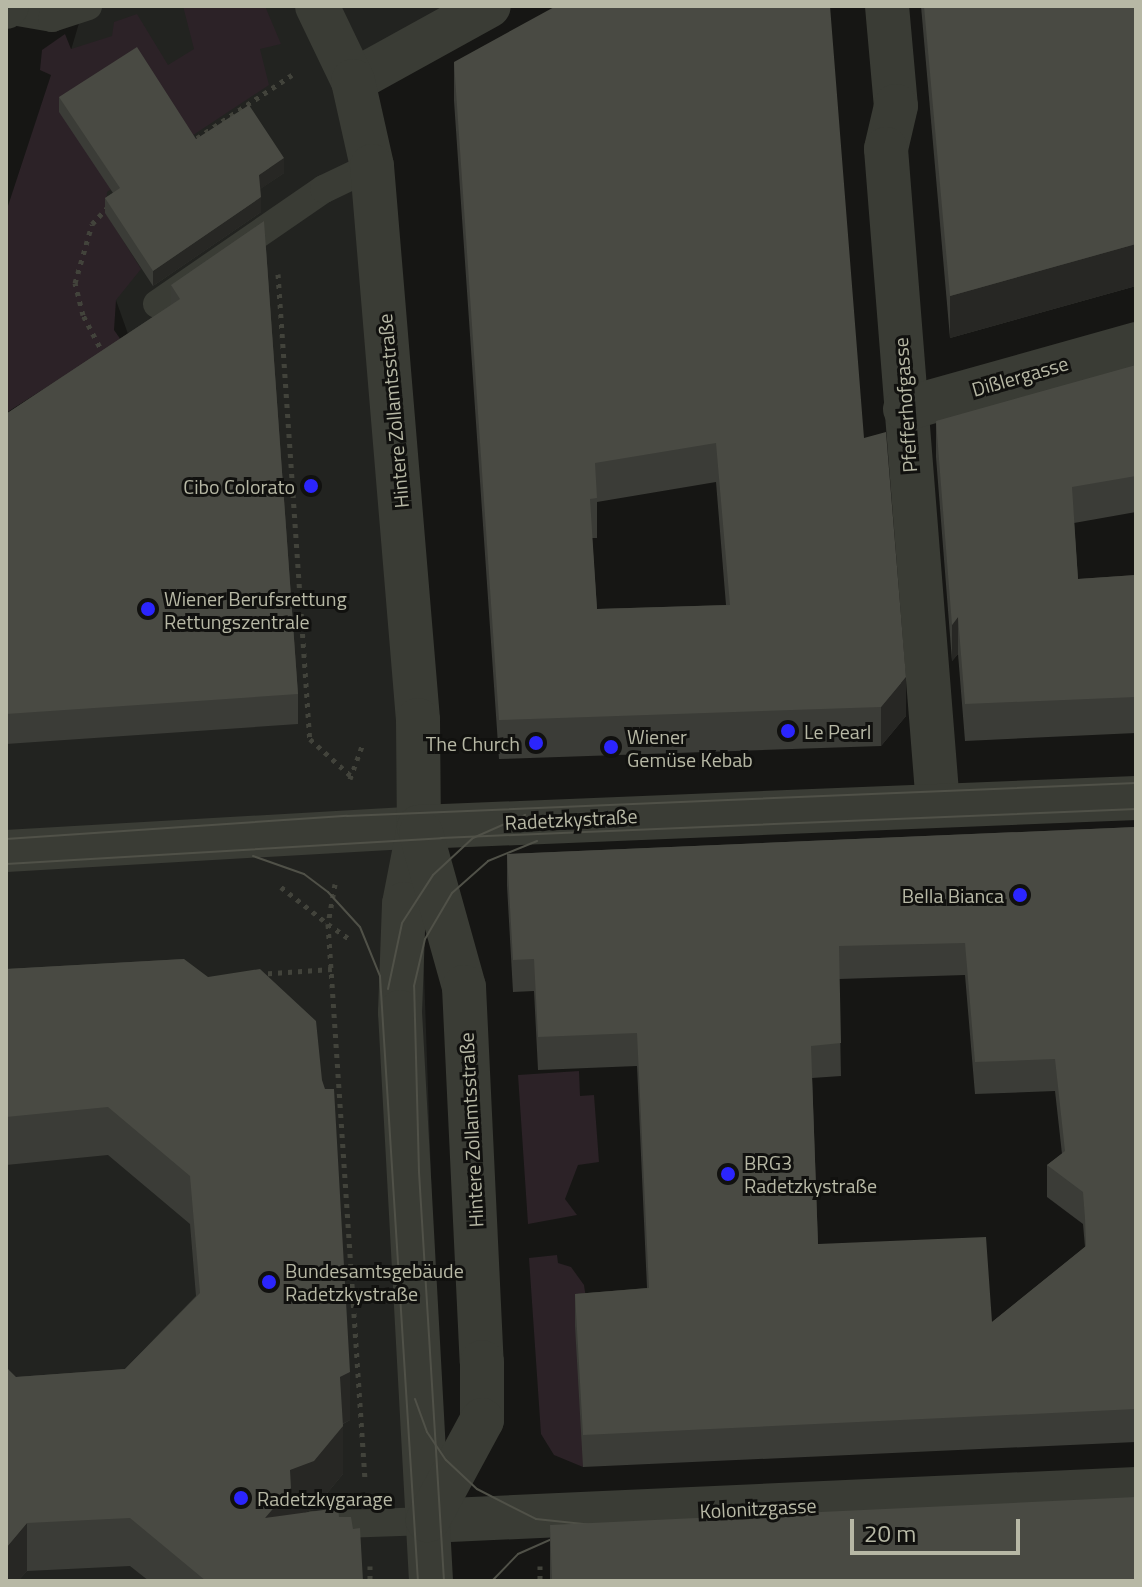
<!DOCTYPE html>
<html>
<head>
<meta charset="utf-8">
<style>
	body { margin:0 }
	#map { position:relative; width:1142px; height:1587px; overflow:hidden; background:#161614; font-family:"Titillium Web",sans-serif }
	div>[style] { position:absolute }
	.built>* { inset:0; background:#222320 }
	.green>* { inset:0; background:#2c2227 }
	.path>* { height:5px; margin-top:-2.5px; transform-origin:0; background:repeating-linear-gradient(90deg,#42433b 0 4px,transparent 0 10px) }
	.service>* { height:28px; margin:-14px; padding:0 14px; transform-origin:14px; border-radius:14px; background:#3a3c35 }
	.pedestrian>* { height:42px; margin:-21px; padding:0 21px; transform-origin:21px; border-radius:21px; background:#3a3c35 }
	.minor>* { height:44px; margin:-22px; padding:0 22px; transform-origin:22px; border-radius:22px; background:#3a3c35 }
	.tertiary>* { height:44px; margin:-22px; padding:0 22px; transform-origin:22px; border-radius:22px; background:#3a3c35 }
	.tram>* { height:2px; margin:-1px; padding:0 1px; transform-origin:1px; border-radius:1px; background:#505148 }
	.wall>* { inset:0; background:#3b3c37 }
	.shaded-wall>* { inset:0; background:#272724 }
	.building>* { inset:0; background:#494a43 }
	.dots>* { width:22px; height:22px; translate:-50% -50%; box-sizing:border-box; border:4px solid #11110f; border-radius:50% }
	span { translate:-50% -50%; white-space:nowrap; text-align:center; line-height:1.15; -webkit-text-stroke:6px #11110f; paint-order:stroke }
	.street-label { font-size:20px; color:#b7b8a5 }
	.poi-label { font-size:20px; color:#b7b8a5 }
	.right { translate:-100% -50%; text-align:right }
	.left { translate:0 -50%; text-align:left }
	.frame { position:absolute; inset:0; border:8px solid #b7b8a5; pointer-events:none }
	.scale { position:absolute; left:850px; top:1519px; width:170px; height:36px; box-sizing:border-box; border:4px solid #b7b8a5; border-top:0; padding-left:10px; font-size:24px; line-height:28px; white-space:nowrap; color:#b7b8a5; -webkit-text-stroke:6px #11110f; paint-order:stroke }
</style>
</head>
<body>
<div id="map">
	<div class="built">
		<div style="clip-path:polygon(84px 6px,489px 6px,353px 81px,419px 827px,445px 1581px,6px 1581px,6px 431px,133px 348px,51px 118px)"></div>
	</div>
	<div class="green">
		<div style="clip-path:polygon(183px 6px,265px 6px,281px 44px,260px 49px,269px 85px,107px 192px,106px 213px,141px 269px,116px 300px,114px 330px,121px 340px,6px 413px,6px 212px,51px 75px,40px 70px,42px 50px,65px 34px,71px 49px,112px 36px,114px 22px,137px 14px,168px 65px,194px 49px)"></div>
		<div style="clip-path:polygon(579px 1071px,580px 1096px,594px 1095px,599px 1162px,578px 1165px,565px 1199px,577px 1215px,528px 1224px,518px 1075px)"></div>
		<div style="clip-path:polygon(557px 1255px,558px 1263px,571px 1267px,584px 1285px,590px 1325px,583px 1467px,554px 1455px,541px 1434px,529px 1258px)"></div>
	</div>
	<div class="path">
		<div style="left:197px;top:138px;width:114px;rotate:-33.6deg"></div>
		<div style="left:278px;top:274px;width:466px;rotate:86.1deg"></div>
		<div style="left:310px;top:739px;width:57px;rotate:42.1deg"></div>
		<div style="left:104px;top:355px;width:45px;rotate:-117.7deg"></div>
		<div style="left:83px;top:315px;width:33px;rotate:-104deg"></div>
		<div style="left:75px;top:283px;width:61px;rotate:-73.9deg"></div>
		<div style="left:92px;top:224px;width:26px;rotate:-47deg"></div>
		<div style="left:350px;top:779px;width:37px;rotate:-70deg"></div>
		<div style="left:335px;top:884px;width:41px;rotate:99.9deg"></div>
		<div style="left:328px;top:924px;width:29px;rotate:35deg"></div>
		<div style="left:281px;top:887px;width:60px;rotate:38.2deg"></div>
		<div style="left:328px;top:924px;width:557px;rotate:86.19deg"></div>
		<div style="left:258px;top:974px;width:74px;rotate:-3.9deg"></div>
		<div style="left:370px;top:1566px;width:15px;rotate:90deg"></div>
		<div style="left:540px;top:1566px;width:15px;rotate:90deg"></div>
	</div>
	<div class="service">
		<div style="left:6px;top:10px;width:47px;rotate:9.9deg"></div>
		<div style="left:52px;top:18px;width:38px;rotate:-18deg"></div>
		<div style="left:157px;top:304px;width:203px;rotate:-34.6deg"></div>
		<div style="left:324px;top:189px;width:53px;rotate:-25.6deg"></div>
		<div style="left:313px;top:1525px;width:115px;rotate:-2deg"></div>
	</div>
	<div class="pedestrian">
		<div style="left:6px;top:851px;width:414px;rotate:-3.3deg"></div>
	</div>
	<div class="minor">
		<div style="left:887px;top:6px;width:100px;rotate:84.9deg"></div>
		<div style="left:896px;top:106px;width:44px;rotate:103.1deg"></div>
		<div style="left:886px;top:149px;width:658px;rotate:85.47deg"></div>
		<div style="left:353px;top:81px;width:155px;rotate:-28.9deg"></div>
		<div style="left:905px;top:409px;width:240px;rotate:-15.7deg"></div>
		<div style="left:428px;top:1521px;width:709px;rotate:-2.59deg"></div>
	</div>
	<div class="tertiary">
		<div style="left:317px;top:6px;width:83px;rotate:64.4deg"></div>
		<div style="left:353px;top:81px;width:87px;rotate:77.4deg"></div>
		<div style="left:372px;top:166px;width:556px;rotate:85.25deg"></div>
		<div style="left:418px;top:720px;width:107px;rotate:89.5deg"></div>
		<div style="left:419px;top:827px;width:78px;rotate:101deg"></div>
		<div style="left:404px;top:904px;width:108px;rotate:92.1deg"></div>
		<div style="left:400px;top:1012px;width:570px;rotate:86.88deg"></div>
		<div style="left:6px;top:7px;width:1px;rotate:-45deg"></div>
		<div style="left:419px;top:827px;width:718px;rotate:-2.32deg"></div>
		<div style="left:421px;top:833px;width:160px;rotate:74.4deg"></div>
		<div style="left:464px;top:987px;width:375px;rotate:87.3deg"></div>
		<div style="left:482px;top:1362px;width:58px;rotate:90deg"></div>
		<div style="left:482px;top:1420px;width:114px;rotate:118.4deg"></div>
	</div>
	<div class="tram">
		<div style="left:6px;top:839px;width:342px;rotate:-3.9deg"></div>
		<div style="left:347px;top:816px;width:790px;rotate:-2.4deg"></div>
		<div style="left:253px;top:856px;width:54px;rotate:19.4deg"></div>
		<div style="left:304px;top:874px;width:30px;rotate:37deg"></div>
		<div style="left:328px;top:892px;width:47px;rotate:47.6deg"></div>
		<div style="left:360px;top:927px;width:53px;rotate:67.8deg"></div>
		<div style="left:380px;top:976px;width:606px;rotate:86.41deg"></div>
		<div style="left:6px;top:864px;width:436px;rotate:-3.4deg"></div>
		<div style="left:441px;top:838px;width:696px;rotate:-2.39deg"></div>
		<div style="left:388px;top:989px;width:67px;rotate:-78deg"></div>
		<div style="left:402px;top:923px;width:57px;rotate:-57.1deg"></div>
		<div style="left:433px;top:875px;width:54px;rotate:-42.8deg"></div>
		<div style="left:473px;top:838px;width:57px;rotate:-23.9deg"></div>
		<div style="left:415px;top:1399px;width:35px;rotate:70deg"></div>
		<div style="left:427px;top:1432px;width:34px;rotate:56deg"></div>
		<div style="left:446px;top:1460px;width:42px;rotate:43.1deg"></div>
		<div style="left:477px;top:1489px;width:66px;rotate:27deg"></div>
		<div style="left:536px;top:1519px;width:57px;rotate:6deg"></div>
		<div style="left:444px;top:1581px;width:410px;rotate:-93.5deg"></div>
		<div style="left:419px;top:1172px;width:186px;rotate:-91.5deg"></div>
		<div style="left:414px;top:986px;width:48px;rotate:-76.8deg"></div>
		<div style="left:425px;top:939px;width:53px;rotate:-59.6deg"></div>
		<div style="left:452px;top:893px;width:48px;rotate:-41.6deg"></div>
		<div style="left:488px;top:861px;width:53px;rotate:-22.2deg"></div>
		<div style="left:492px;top:1581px;width:37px;rotate:-46deg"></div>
		<div style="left:518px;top:1554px;width:57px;rotate:-23.9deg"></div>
	</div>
	<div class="wall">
		<div style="clip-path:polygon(921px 6px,1136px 6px,1136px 286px,950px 338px)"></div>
		<div style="clip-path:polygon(evenodd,454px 62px,864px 438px,906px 716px,881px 746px,499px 759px,454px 101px,454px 62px,716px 482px,726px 605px,597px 609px,592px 538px,597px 538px,597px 502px,716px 482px)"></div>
		<div style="clip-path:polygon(59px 97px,196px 139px,284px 173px,260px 189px,261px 212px,153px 286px,105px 213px,105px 198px,113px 193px,59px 112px)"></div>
		<div style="clip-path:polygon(264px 221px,298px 694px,298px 724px,6px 744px,6px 414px,171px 305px,171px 285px)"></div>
		<div style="clip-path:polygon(1136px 365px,1136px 512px,1074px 523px,1078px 579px,1136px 575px,1136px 733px,965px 741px,958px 654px,952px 661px,936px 457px,936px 421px)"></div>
		<div style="clip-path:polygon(evenodd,1136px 827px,1136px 1442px,583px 1467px,575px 1326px,575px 1294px,647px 1288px,637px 1066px,538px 1070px,534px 991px,513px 992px,507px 886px,507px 854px,1136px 827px,965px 975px,975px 1094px,1055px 1091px,1062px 1154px,1047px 1165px,1047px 1197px,1083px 1224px,1085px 1247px,992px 1322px,818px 1244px,812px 1078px,841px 1076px,839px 979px,965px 975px)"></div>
		<div style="clip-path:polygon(184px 959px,350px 1420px,343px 1424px,343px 1474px,314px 1509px,302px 1513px,339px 1517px,363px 1581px,149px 1581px,130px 1566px,27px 1571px,18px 1581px,6px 1581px,16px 1377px,125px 1369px,196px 1296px,190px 1224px,108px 1155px,6px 1165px,6px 969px)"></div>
		<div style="clip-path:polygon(550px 1525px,1136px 1581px,550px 1581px)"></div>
	</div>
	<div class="shaded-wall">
		<div style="clip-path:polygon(284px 158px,284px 173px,259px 190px,259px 175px)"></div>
		<div style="clip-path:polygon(261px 197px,261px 212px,153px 286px,153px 271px)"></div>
		<div style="clip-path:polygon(1136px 244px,1136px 286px,950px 338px,950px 296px)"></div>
		<div style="clip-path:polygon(958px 617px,958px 654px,952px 661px,952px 625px)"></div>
		<div style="clip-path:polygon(906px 677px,906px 716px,881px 746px,881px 707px)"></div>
		<div style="clip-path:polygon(350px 1372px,350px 1420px,340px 1425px,340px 1377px)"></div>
		<div style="clip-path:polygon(343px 1426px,343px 1474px,314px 1509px,291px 1517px,265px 1518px,290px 1470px)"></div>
		<div style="clip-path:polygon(27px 1523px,27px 1571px,18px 1581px,6px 1581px,6px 1548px)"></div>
	</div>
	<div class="building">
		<div style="clip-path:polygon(evenodd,556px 6px,830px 6px,864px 438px,886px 432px,906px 677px,881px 707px,499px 720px,454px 62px,556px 6px,716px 443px,730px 605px,597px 609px,590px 499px,597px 498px,595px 463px,716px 443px)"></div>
		<div style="clip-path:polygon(924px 6px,1136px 6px,1136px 244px,950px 296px)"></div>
		<div style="clip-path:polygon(137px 47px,196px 139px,249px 105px,284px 158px,259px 175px,261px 197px,153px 271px,105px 198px,120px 188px,59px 97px)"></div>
		<div style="clip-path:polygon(264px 221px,298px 694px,6px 714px,6px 414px,180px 299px,171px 285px)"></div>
		<div style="clip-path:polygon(1136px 365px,1136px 476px,1072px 487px,1078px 579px,1136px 575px,1136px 697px,965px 704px,958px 617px,952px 625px,936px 421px)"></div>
		<div style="clip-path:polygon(evenodd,1136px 827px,1136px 1409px,583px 1435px,575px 1294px,649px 1288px,637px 1033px,538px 1037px,534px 959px,513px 960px,507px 854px,1136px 827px,965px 943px,975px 1062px,1055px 1059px,1065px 1151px,1047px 1165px,1083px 1192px,1085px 1218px,1086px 1246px,992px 1322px,986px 1237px,818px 1244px,811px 1046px,841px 1043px,839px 946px,965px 943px)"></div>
		<div style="clip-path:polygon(184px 959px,208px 977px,260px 969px,316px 1021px,322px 1080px,325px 1089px,334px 1089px,350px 1372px,340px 1377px,343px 1426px,314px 1461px,290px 1470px,291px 1488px,265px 1518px,338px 1508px,339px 1517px,351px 1517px,353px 1529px,360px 1528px,363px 1581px,206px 1581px,130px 1518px,27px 1523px,6px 1548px,6px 1367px,16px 1377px,125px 1369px,200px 1293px,190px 1176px,108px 1107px,6px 1117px,6px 969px)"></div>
		<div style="clip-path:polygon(1136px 1497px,1136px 1581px,552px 1581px,550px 1525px)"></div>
	</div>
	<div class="dots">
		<div style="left:311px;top:486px;background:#2b25fd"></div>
		<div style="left:148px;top:609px;background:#2b25fd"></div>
		<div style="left:788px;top:731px;background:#2b25fd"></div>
		<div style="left:536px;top:743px;background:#2b25fd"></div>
		<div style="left:611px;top:747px;background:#2b25fd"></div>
		<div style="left:1020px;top:895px;background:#2b25fd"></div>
		<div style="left:728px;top:1174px;background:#2b25fd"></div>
		<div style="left:269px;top:1282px;background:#2b25fd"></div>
		<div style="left:241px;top:1498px;background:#2b25fd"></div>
	</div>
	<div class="street-label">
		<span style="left:1020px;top:376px;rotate:-16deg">Dißlergasse</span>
		<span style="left:905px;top:405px;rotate:-94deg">Pfefferhofgasse</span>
		<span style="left:393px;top:411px;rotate:-95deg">Hintere Zollamtsstraße</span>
		<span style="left:571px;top:819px;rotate:-3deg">Radetzkystraße</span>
		<span style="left:471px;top:1130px;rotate:-93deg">Hintere Zollamtsstraße</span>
		<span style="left:758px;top:1508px;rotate:-3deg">Kolonitzgasse</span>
	</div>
	<div class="poi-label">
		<span class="right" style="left:295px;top:486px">Cibo Colorato</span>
		<span class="left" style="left:164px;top:610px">Wiener Berufsrettung<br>Rettungszentrale</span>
		<span class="left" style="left:804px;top:731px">Le Pearl</span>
		<span class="left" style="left:627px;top:748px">Wiener<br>Gemüse Kebab</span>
		<span class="right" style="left:520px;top:743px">The Church</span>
		<span class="right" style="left:1004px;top:895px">Bella Bianca</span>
		<span class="left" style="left:744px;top:1174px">BRG3<br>Radetzkystraße</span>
		<span class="left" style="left:285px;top:1282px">Bundesamtsgebäude<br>Radetzkystraße</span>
		<span class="left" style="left:257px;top:1498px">Radetzkygarage</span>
	</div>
	<div class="frame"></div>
	<div class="scale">20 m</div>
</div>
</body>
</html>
